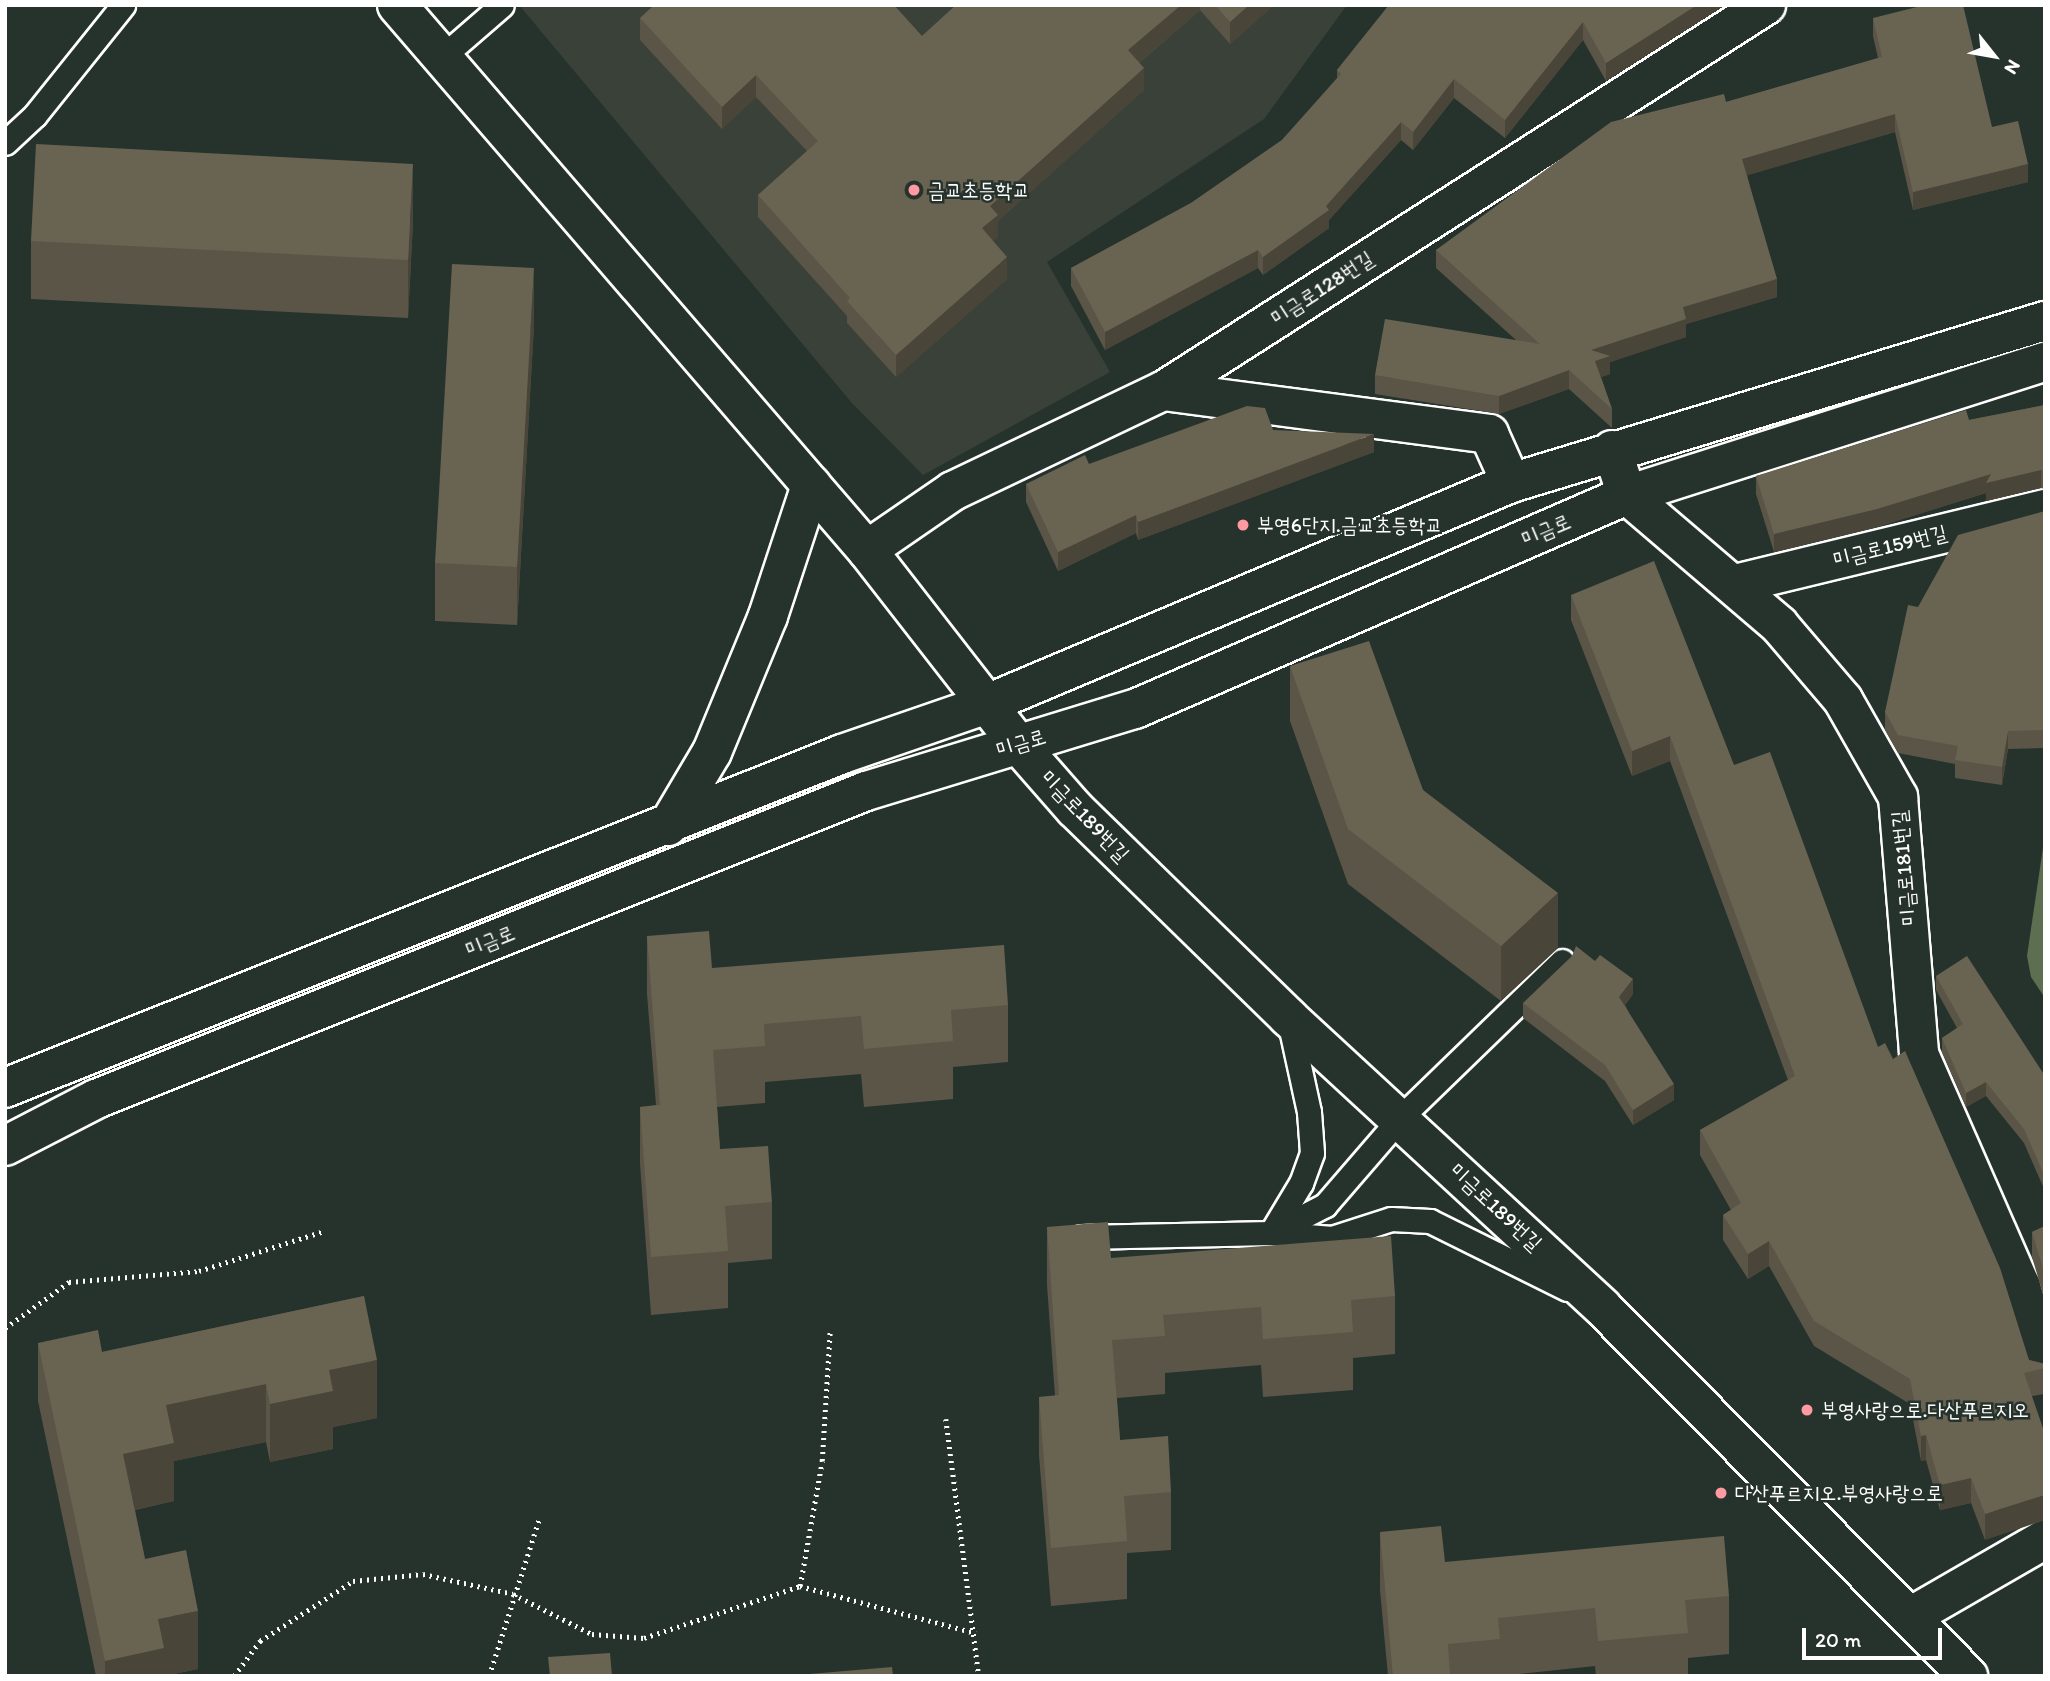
<!DOCTYPE html>
<html>
<head>
<meta charset="utf-8">
<style>
	body { margin:0 }
	#map { position:relative; width:2050px; height:1681px; overflow:hidden; background:#26332d; font-family:Itim,"Poor Story",sans-serif }
	div>[style] { position:absolute }
	.built>* { inset:0; background:#3a4138 }
	.green>* { inset:0; background:#5e6e51 }
	.path>* { height:4.5px; margin-top:-2.25px; transform-origin:0; background:repeating-linear-gradient(90deg,#fff 0 2px,transparent 0 7px) }
	.roads { filter:drop-shadow(2px 0 #fff) drop-shadow(-2px 0 #fff) drop-shadow(0 2px #fff) drop-shadow(0 -2px #fff) }
	.service>* { height:23px; margin:-11.5px; padding:0 11.5px; transform-origin:11.5px; border-radius:11.5px; background:#26332d }
	.minor>* { height:38px; margin:-19px; padding:0 19px; transform-origin:19px; border-radius:19px; background:#26332d }
	.tertiary>* { height:38px; margin:-19px; padding:0 19px; transform-origin:19px; border-radius:19px; background:#26332d }
	.wall>* { inset:0; background:#5a5547 }
	.shaded-wall>* { inset:0; background:#4a4539 }
	.building>* { inset:0; background:#696352 }
	.dots>* { width:19px; height:19px; translate:-50% -50%; box-sizing:border-box; border:4px solid #26332d; border-radius:50% }
	span { translate:-50% -50%; white-space:nowrap; text-align:center; line-height:1.15; -webkit-text-stroke:5px #26332d; paint-order:stroke }
	.poi-label { font-size:21px; color:#fff }
	.left { translate:0 -50%; text-align:left }
	.street-label { font-size:21px; color:#fff }
	.frame { position:absolute; inset:0; border:7px solid #fff; pointer-events:none }
	.north { position:absolute; left:1959px; top:21px; width:70px; height:70px; -webkit-text-stroke:5px #26332d; paint-order:stroke; rotate:121deg; font-size:19px; font-weight:700; line-height:28px; text-align:center; color:#fff }
	.north::after { content:''; display:block; margin:auto; width:24px; height:32px; background:#fff; clip-path:polygon(50% 0,100% 100%,50% 72%,0 100%) }
	.scale { position:absolute; left:1802px; top:1628px; width:140px; height:32px; box-sizing:border-box; border:4px solid #fff; border-top:0; padding-left:9px; font-size:21px; line-height:24px; white-space:nowrap; color:#fff; -webkit-text-stroke:5px #26332d; paint-order:stroke }
</style>
</head>
<body>
<div id="map">
	<div class="built">
		<div style="clip-path:polygon(519px 5px,1347px 5px,1264px 119px,1047px 262px,1110px 372px,923px 475px,851px 402px)"></div>
	</div>
	<div class="green">
		<div style="clip-path:polygon(2045px 834px,2045px 998px,2031px 977px,2027px 956px)"></div>
	</div>
	<div class="path">
		<div style="left:5px;top:1328px;width:79px;rotate:-35.7deg"></div>
		<div style="left:69px;top:1282px;width:130px;rotate:-4.8deg"></div>
		<div style="left:199px;top:1271px;width:131px;rotate:-17.7deg"></div>
		<div style="left:946px;top:1419px;width:259px;rotate:82.7deg"></div>
		<div style="left:800px;top:1586px;width:127px;rotate:-80deg"></div>
		<div style="left:822px;top:1461px;width:129px;rotate:-86.5deg"></div>
		<div style="left:234px;top:1676px;width:44px;rotate:-53.4deg"></div>
		<div style="left:260px;top:1641px;width:111px;rotate:-32.8deg"></div>
		<div style="left:353px;top:1581px;width:70px;rotate:-5.7deg"></div>
		<div style="left:423px;top:1574px;width:92px;rotate:12.5deg"></div>
		<div style="left:513px;top:1594px;width:89px;rotate:26.9deg"></div>
		<div style="left:592px;top:1634px;width:52px;rotate:4.4deg"></div>
		<div style="left:644px;top:1638px;width:164px;rotate:-18.4deg"></div>
		<div style="left:800px;top:1586px;width:182px;rotate:15deg"></div>
		<div style="left:489px;top:1676px;width:165px;rotate:-72.3deg"></div>
	</div>
	<div class="roads">
		<div class="service">
			<div style="left:442px;top:57px;width:79px;rotate:-40.9deg"></div>
			<div style="left:5px;top:143px;width:41px;rotate:-43deg"></div>
			<div style="left:35px;top:115px;width:141px;rotate:-51.3deg"></div>
			<div style="left:1289px;top:1020px;width:94px;rotate:77.7deg"></div>
			<div style="left:1309px;top:1112px;width:41px;rotate:85.8deg"></div>
			<div style="left:1312px;top:1153px;width:32px;rotate:110deg"></div>
			<div style="left:1301px;top:1183px;width:58px;rotate:121deg"></div>
			<div style="left:1271px;top:1233px;width:61px;rotate:4.7deg"></div>
			<div style="left:1332px;top:1238px;width:62px;rotate:-17.9deg"></div>
			<div style="left:1391px;top:1219px;width:39px;rotate:3deg"></div>
			<div style="left:1430px;top:1221px;width:153px;rotate:26.4deg"></div>
			<div style="left:1081px;top:1237px;width:190px;rotate:-1.2deg"></div>
			<div style="left:1271px;top:1233px;width:61px;rotate:-27.4deg"></div>
			<div style="left:1325px;top:1205px;width:116px;rotate:-49.2deg"></div>
			<div style="left:1401px;top:1117px;width:224px;rotate:-44.1deg"></div>
		</div>
		<div class="minor">
			<div style="left:397px;top:5px;width:720px;rotate:49.23deg"></div>
			<div style="left:867px;top:550px;width:246px;rotate:52.1deg"></div>
			<div style="left:1163px;top:391px;width:329px;rotate:7.5deg"></div>
			<div style="left:1489px;top:434px;width:54px;rotate:65.8deg"></div>
			<div style="left:1612px;top:450px;width:47px;rotate:71.6deg"></div>
			<div style="left:1627px;top:495px;width:200px;rotate:40.5deg"></div>
			<div style="left:1779px;top:625px;width:99px;rotate:49.5deg"></div>
			<div style="left:1843px;top:700px;width:112px;rotate:60.4deg"></div>
			<div style="left:1898px;top:797px;width:258px;rotate:85.3deg"></div>
			<div style="left:1919px;top:1054px;width:253px;rotate:66.3deg"></div>
			<div style="left:2021px;top:1286px;width:87px;rotate:74.1deg"></div>
			<div style="left:867px;top:550px;width:104px;rotate:-34.5deg"></div>
			<div style="left:953px;top:491px;width:233px;rotate:-25.5deg"></div>
			<div style="left:1163px;top:391px;width:716px;rotate:-32.62deg"></div>
			<div style="left:1735px;top:584px;width:319px;rotate:-13.6deg"></div>
			<div style="left:1910px;top:1617px;width:156px;rotate:-30deg"></div>
		</div>
		<div class="tertiary">
			<div style="left:1018px;top:744px;width:86px;rotate:48.8deg"></div>
			<div style="left:1075px;top:809px;width:298px;rotate:44.3deg"></div>
			<div style="left:1288px;top:1017px;width:427px;rotate:42.7deg"></div>
			<div style="left:1602px;top:1307px;width:520px;rotate:45.23deg"></div>
			<div style="left:668px;top:826px;width:86px;rotate:-59.3deg"></div>
			<div style="left:712px;top:752px;width:147px;rotate:-67.6deg"></div>
			<div style="left:768px;top:616px;width:138px;rotate:-71.8deg"></div>
			<div style="left:5px;top:1088px;width:901px;rotate:-21.75deg"></div>
			<div style="left:842px;top:754px;width:153px;rotate:-19deg"></div>
			<div style="left:987px;top:704px;width:569px;rotate:-22.87deg"></div>
			<div style="left:1511px;top:483px;width:558px;rotate:-16.88deg"></div>
			<div style="left:5px;top:1146px;width:102px;rotate:-27.3deg"></div>
			<div style="left:96px;top:1099px;width:829px;rotate:-21.8deg"></div>
			<div style="left:866px;top:791px;width:281px;rotate:-17deg"></div>
			<div style="left:1135px;top:709px;width:537px;rotate:-23.51deg"></div>
			<div style="left:1627px;top:495px;width:439px;rotate:-17.7deg"></div>
		</div>
	</div>
	<div class="wall">
		<div style="clip-path:polygon(956px 5px,1274px 5px,1230px 44px,1200px 10px,1139px 63px,1144px 90px,998px 221px,998px 237px,993px 241px,1007px 279px,896px 377px,847px 323px,847px 316px,758px 217px,758px 195px,807px 151px,756px 97px,722px 129px,640px 40px,640px 18px,922px 36px)"></div>
		<div style="clip-path:polygon(1389px 5px,1725px 5px,1606px 81px,1583px 40px,1505px 138px,1454px 98px,1413px 150px,1401px 140px,1329px 220px,1329px 228px,1263px 275px,1258px 268px,1105px 350px,1071px 286px,1071px 268px,1191px 203px,1282px 140px,1337px 78px,1337px 70px)"></div>
		<div style="clip-path:polygon(1873px 18px,1992px 127px,2028px 182px,1913px 210px,1895px 132px,1747px 175px,1777px 297px,1686px 324px,1686px 337px,1610px 362px,1610px 374px,1601px 377px,1612px 409px,1612px 428px,1569px 389px,1499px 414px,1375px 394px,1375px 375px,1516px 340px,1436px 268px,1436px 250px,1726px 102px,1878px 58px,1873px 36px)"></div>
		<div style="clip-path:polygon(413px 222px,408px 318px,31px 299px,31px 241px)"></div>
		<div style="clip-path:polygon(534px 325px,517px 625px,435px 621px,435px 563px)"></div>
		<div style="clip-path:polygon(2045px 405px,2045px 489px,2041px 488px,1986px 501px,1986px 493px,1877px 527px,1774px 552px,1756px 494px,1756px 476px,1969px 420px)"></div>
		<div style="clip-path:polygon(1273px 430px,1374px 452px,1138px 540px,1136px 533px,1058px 571px,1026px 502px,1026px 484px,1089px 464px)"></div>
		<div style="clip-path:polygon(2045px 511px,2045px 748px,2008px 749px,2002px 785px,1955px 778px,1955px 764px,1898px 753px,1885px 730px,1885px 712px,1918px 607px)"></div>
		<div style="clip-path:polygon(1571px 595px,1734px 765px,1878px 1047px,2029px 1360px,2045px 1364px,2045px 1394px,2032px 1396px,1985px 1540px,1971px 1503px,1940px 1510px,1926px 1460px,1921px 1461px,1910px 1404px,1814px 1346px,1769px 1266px,1748px 1279px,1723px 1240px,1723px 1215px,1731px 1210px,1700px 1155px,1700px 1130px,1788px 1080px,1670px 761px,1632px 776px,1571px 620px)"></div>
		<div style="clip-path:polygon(1290px 666px,1423px 790px,1558px 948px,1501px 1001px,1348px 884px,1290px 721px)"></div>
		<div style="clip-path:polygon(647px 936px,712px 968px,1008px 1005px,1008px 1062px,953px 1067px,953px 1099px,864px 1107px,861px 1074px,765px 1082px,765px 1103px,717px 1107px,720px 1149px,772px 1202px,772px 1259px,728px 1263px,728px 1308px,651px 1315px,640px 1164px,640px 1107px,656px 1105px,647px 994px)"></div>
		<div style="clip-path:polygon(1936px 976px,2045px 1076px,2045px 1191px,2024px 1143px,1986px 1096px,1966px 1107px,1942px 1052px,1942px 1038px,1957px 1028px,1936px 990px)"></div>
		<div style="clip-path:polygon(1633px 994px,1625px 1005px,1674px 1100px,1633px 1125px,1605px 1081px,1523px 1018px,1523px 1003px)"></div>
		<div style="clip-path:polygon(2045px 1226px,2045px 1301px,2032px 1257px,2032px 1232px)"></div>
		<div style="clip-path:polygon(1047px 1227px,1111px 1258px,1395px 1296px,1395px 1354px,1353px 1358px,1353px 1390px,1263px 1397px,1261px 1365px,1165px 1373px,1165px 1394px,1117px 1398px,1120px 1440px,1171px 1492px,1171px 1550px,1127px 1553px,1127px 1599px,1051px 1606px,1039px 1455px,1039px 1397px,1055px 1396px,1047px 1285px)"></div>
		<div style="clip-path:polygon(364px 1296px,377px 1418px,333px 1427px,333px 1449px,270px 1462px,266px 1442px,174px 1461px,174px 1501px,135px 1510px,145px 1559px,198px 1669px,164px 1676px,96px 1676px,38px 1401px,38px 1343px,102px 1352px)"></div>
		<div style="clip-path:polygon(1380px 1532px,1445px 1562px,1729px 1596px,1729px 1654px,1688px 1658px,1688px 1676px,1596px 1676px,1595px 1666px,1500px 1676px,1388px 1676px,1380px 1590px)"></div>
	</div>
	<div class="shaded-wall">
		<div style="clip-path:polygon(1181px 5px,1200px 5px,1200px 10px,1128px 72px,1128px 50px)"></div>
		<div style="clip-path:polygon(1249px 5px,1274px 5px,1230px 44px,1230px 22px)"></div>
		<div style="clip-path:polygon(1697px 5px,1725px 5px,1606px 81px,1606px 63px)"></div>
		<div style="clip-path:polygon(1583px 22px,1583px 40px,1505px 138px,1505px 120px)"></div>
		<div style="clip-path:polygon(1144px 68px,1144px 90px,998px 221px,998px 237px,982px 251px,982px 228px,990px 206px)"></div>
		<div style="clip-path:polygon(756px 75px,756px 97px,722px 129px,722px 107px)"></div>
		<div style="clip-path:polygon(1454px 79px,1454px 98px,1413px 150px,1413px 132px)"></div>
		<div style="clip-path:polygon(1895px 114px,1895px 132px,1742px 177px,1742px 159px)"></div>
		<div style="clip-path:polygon(1401px 122px,1401px 140px,1329px 220px,1329px 228px,1263px 275px,1263px 257px,1326px 206px)"></div>
		<div style="clip-path:polygon(413px 164px,413px 222px,408px 318px,408px 260px)"></div>
		<div style="clip-path:polygon(2028px 164px,2028px 182px,1913px 210px,1913px 192px)"></div>
		<div style="clip-path:polygon(1258px 250px,1258px 268px,1105px 350px,1105px 332px)"></div>
		<div style="clip-path:polygon(1007px 257px,1007px 279px,896px 377px,896px 355px)"></div>
		<div style="clip-path:polygon(534px 268px,534px 325px,517px 625px,517px 567px)"></div>
		<div style="clip-path:polygon(1777px 279px,1777px 297px,1686px 324px,1686px 337px,1610px 362px,1610px 374px,1595px 379px,1591px 350px,1683px 307px)"></div>
		<div style="clip-path:polygon(1569px 370px,1569px 389px,1499px 414px,1499px 396px)"></div>
		<div style="clip-path:polygon(1374px 434px,1374px 452px,1138px 540px,1138px 522px)"></div>
		<div style="clip-path:polygon(2041px 470px,2041px 488px,1986px 501px,1986px 493px,1877px 527px,1774px 552px,1774px 534px,1991px 474px)"></div>
		<div style="clip-path:polygon(1136px 515px,1136px 533px,1058px 571px,1058px 552px)"></div>
		<div style="clip-path:polygon(2008px 731px,2008px 749px,2002px 785px,2002px 767px)"></div>
		<div style="clip-path:polygon(1670px 736px,1670px 761px,1632px 776px,1632px 751px)"></div>
		<div style="clip-path:polygon(1558px 893px,1558px 948px,1501px 1001px,1501px 946px)"></div>
		<div style="clip-path:polygon(1633px 979px,1633px 994px,1619px 1012px,1619px 997px)"></div>
		<div style="clip-path:polygon(1986px 1082px,1986px 1096px,1966px 1107px,1966px 1093px)"></div>
		<div style="clip-path:polygon(1674px 1084px,1674px 1100px,1633px 1125px,1633px 1110px)"></div>
		<div style="clip-path:polygon(1769px 1241px,1769px 1266px,1748px 1279px,1748px 1254px)"></div>
		<div style="clip-path:polygon(377px 1360px,377px 1418px,333px 1427px,333px 1449px,270px 1462px,270px 1404px,329px 1370px)"></div>
		<div style="clip-path:polygon(266px 1384px,266px 1442px,174px 1461px,174px 1501px,123px 1512px,123px 1454px,166px 1405px)"></div>
		<div style="clip-path:polygon(1926px 1435px,1926px 1460px,1921px 1461px,1921px 1436px)"></div>
		<div style="clip-path:polygon(1971px 1478px,1971px 1503px,1940px 1510px,1940px 1485px)"></div>
		<div style="clip-path:polygon(2045px 1495px,2045px 1520px,1985px 1540px,1985px 1514px)"></div>
		<div style="clip-path:polygon(198px 1611px,198px 1669px,164px 1676px,105px 1676px,105px 1661px,158px 1619px)"></div>
	</div>
	<div class="building">
		<div style="clip-path:polygon(654px 5px,894px 5px,922px 36px,956px 5px,1181px 5px,1128px 50px,1144px 68px,990px 206px,998px 215px,982px 228px,1007px 257px,896px 355px,847px 301px,850px 298px,758px 195px,818px 141px,756px 75px,722px 107px,640px 18px)"></div>
		<div style="clip-path:polygon(1215px 5px,1249px 5px,1230px 22px)"></div>
		<div style="clip-path:polygon(1389px 5px,1697px 5px,1606px 63px,1583px 22px,1505px 120px,1454px 79px,1413px 132px,1401px 122px,1326px 206px,1329px 210px,1263px 257px,1258px 250px,1105px 332px,1071px 268px,1191px 203px,1282px 140px,1341px 74px,1337px 70px)"></div>
		<div style="clip-path:polygon(1925px 5px,1963px 5px,1992px 127px,2018px 121px,2028px 164px,1913px 192px,1895px 114px,1742px 159px,1777px 279px,1683px 307px,1686px 319px,1591px 350px,1610px 356px,1595px 361px,1612px 409px,1569px 370px,1499px 396px,1375px 375px,1385px 319px,1540px 344px,1436px 250px,1611px 122px,1724px 94px,1726px 102px,1882px 57px,1873px 18px)"></div>
		<div style="clip-path:polygon(36px 144px,413px 164px,408px 260px,31px 241px)"></div>
		<div style="clip-path:polygon(452px 264px,534px 268px,517px 567px,435px 563px)"></div>
		<div style="clip-path:polygon(2045px 405px,2045px 471px,2041px 470px,1986px 483px,1991px 474px,1877px 509px,1774px 534px,1756px 476px,1966px 410px,1969px 420px)"></div>
		<div style="clip-path:polygon(1247px 406px,1265px 408px,1273px 430px,1374px 434px,1138px 522px,1136px 515px,1058px 552px,1026px 484px,1085px 455px,1089px 464px)"></div>
		<div style="clip-path:polygon(2045px 511px,2045px 730px,2008px 731px,2002px 767px,1955px 760px,1958px 746px,1898px 735px,1885px 712px,1908px 605px,1918px 607px,1958px 535px)"></div>
		<div style="clip-path:polygon(1654px 561px,1734px 765px,1770px 752px,1878px 1047px,1885px 1043px,1893px 1059px,1905px 1051px,2000px 1268px,2029px 1360px,2045px 1364px,2045px 1368px,2024px 1373px,2045px 1434px,2045px 1495px,1985px 1514px,1971px 1478px,1940px 1485px,1926px 1435px,1921px 1436px,1910px 1379px,1814px 1321px,1769px 1241px,1748px 1254px,1723px 1215px,1741px 1203px,1700px 1130px,1795px 1076px,1670px 736px,1632px 751px,1571px 595px)"></div>
		<div style="clip-path:polygon(1369px 641px,1423px 790px,1558px 893px,1501px 946px,1348px 829px,1290px 666px)"></div>
		<div style="clip-path:polygon(709px 931px,712px 968px,1004px 945px,1008px 1005px,951px 1010px,953px 1041px,864px 1049px,861px 1016px,764px 1024px,765px 1046px,713px 1050px,720px 1149px,768px 1146px,772px 1202px,725px 1206px,728px 1251px,651px 1257px,640px 1107px,660px 1105px,647px 936px)"></div>
		<div style="clip-path:polygon(1576px 946px,1595px 961px,1600px 955px,1633px 979px,1619px 997px,1674px 1084px,1633px 1110px,1605px 1065px,1523px 1003px,1572px 956px)"></div>
		<div style="clip-path:polygon(1967px 956px,2045px 1076px,2045px 1177px,2024px 1129px,1986px 1082px,1966px 1093px,1942px 1038px,1963px 1024px,1936px 976px)"></div>
		<div style="clip-path:polygon(1108px 1222px,1111px 1258px,1391px 1236px,1395px 1296px,1351px 1300px,1353px 1332px,1263px 1339px,1261px 1307px,1163px 1315px,1165px 1336px,1112px 1340px,1120px 1440px,1168px 1436px,1171px 1492px,1124px 1496px,1127px 1541px,1051px 1548px,1039px 1397px,1059px 1395px,1047px 1227px)"></div>
		<div style="clip-path:polygon(2045px 1226px,2045px 1275px,2032px 1232px)"></div>
		<div style="clip-path:polygon(364px 1296px,377px 1360px,329px 1370px,333px 1391px,270px 1404px,266px 1384px,166px 1405px,174px 1443px,123px 1454px,145px 1559px,186px 1550px,198px 1611px,158px 1619px,164px 1648px,105px 1661px,38px 1343px,98px 1330px,102px 1352px)"></div>
		<div style="clip-path:polygon(1441px 1526px,1445px 1562px,1724px 1536px,1729px 1596px,1685px 1600px,1688px 1633px,1598px 1641px,1595px 1608px,1498px 1618px,1500px 1639px,1448px 1644px,1450px 1676px,1393px 1676px,1380px 1532px)"></div>
		<div style="clip-path:polygon(610px 1653px,612px 1676px,550px 1676px,548px 1657px)"></div>
		<div style="clip-path:polygon(892px 1667px,893px 1676px,786px 1676px)"></div>
	</div>
	<div class="dots">
		<div style="left:914px;top:190px;background:#ff9aa2"></div>
		<div style="left:1243px;top:525px;background:#ff9aa2"></div>
		<div style="left:1807px;top:1410px;background:#ff9aa2"></div>
		<div style="left:1721px;top:1493px;background:#ff9aa2"></div>
	</div>
	<div class="poi-label">
		<span class="left" style="left:928px;top:190px">금교초등학교</span>
		<span class="left" style="left:1257px;top:525px">부영6단지.금교초등학교</span>
		<span class="left" style="left:1821px;top:1410px">부영사랑으로.다산푸르지오</span>
		<span class="left" style="left:1735px;top:1493px">다산푸르지오.부영사랑으로</span>
	</div>
	<div class="street-label">
		<span style="left:1322px;top:288px;rotate:-33deg">미금로128번길</span>
		<span style="left:1546px;top:530px;rotate:-23deg">미금로</span>
		<span style="left:1890px;top:546px;rotate:-14deg">미금로159번길</span>
		<span style="left:1021px;top:743px;rotate:-17deg">미금로</span>
		<span style="left:1085px;top:816px;rotate:46deg">미금로189번길</span>
		<span style="left:1904px;top:868px;rotate:-95deg">미금로181번길</span>
		<span style="left:490px;top:941px;rotate:-22deg">미금로</span>
		<span style="left:1496px;top:1207px;rotate:43deg">미금로189번길</span>
	</div>
	<div class="frame"></div>
	<div class="north">N</div>
	<div class="scale">20 m</div>
</div>
</body>
</html>
